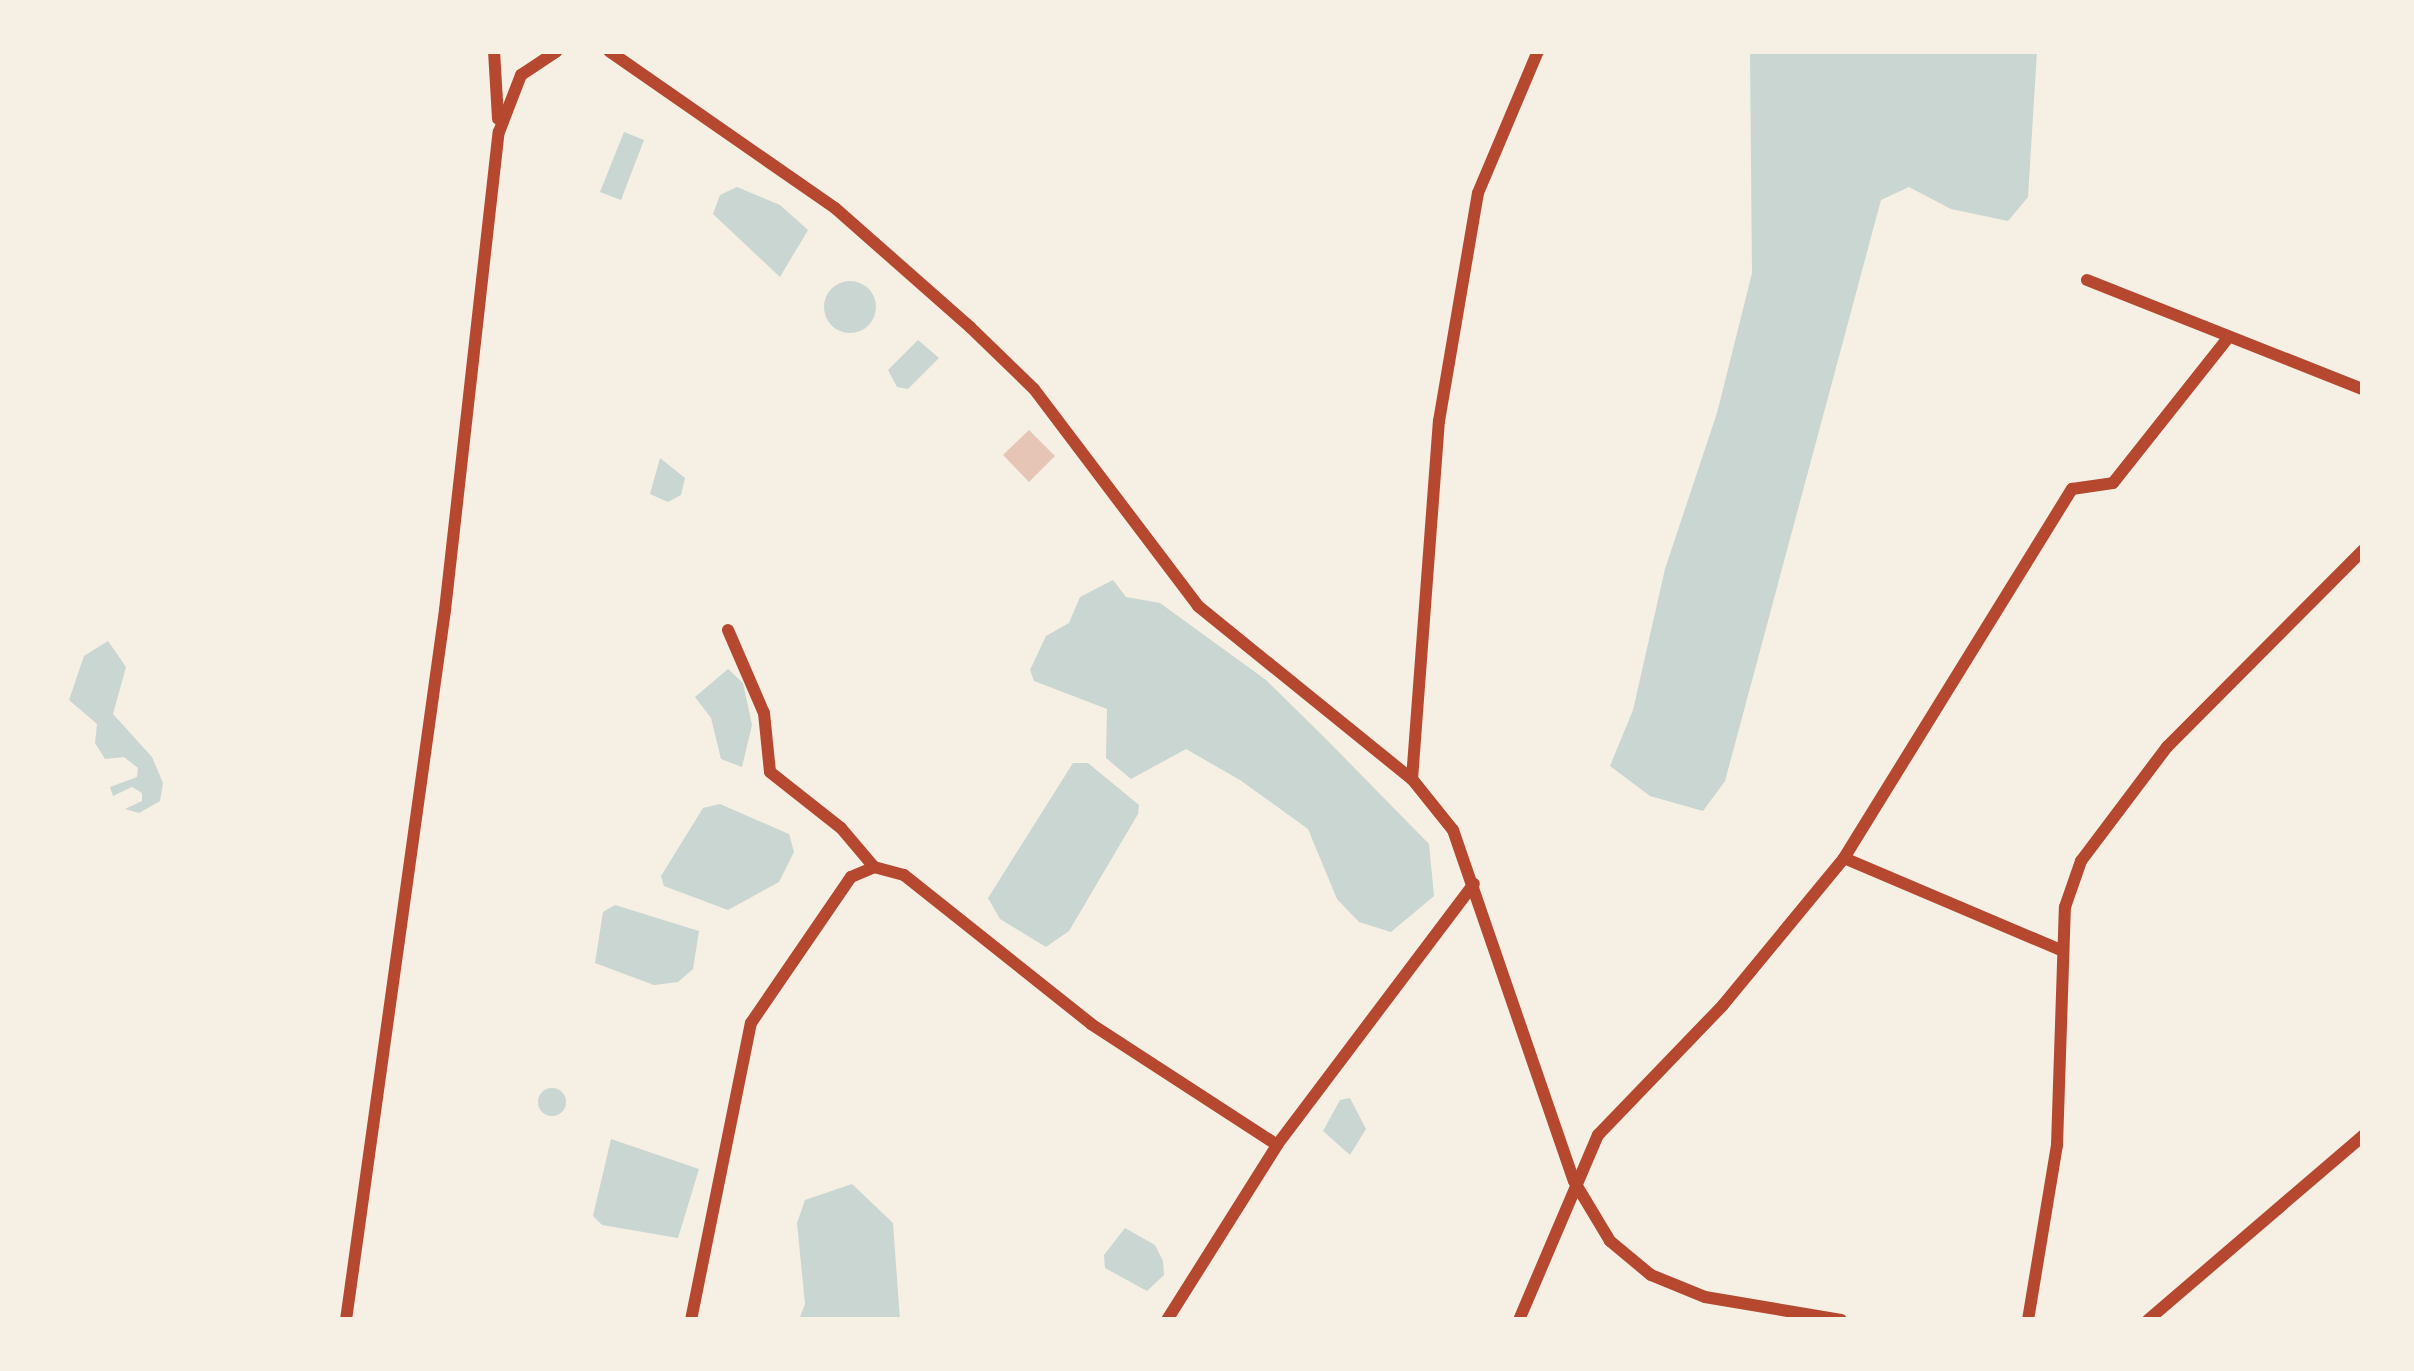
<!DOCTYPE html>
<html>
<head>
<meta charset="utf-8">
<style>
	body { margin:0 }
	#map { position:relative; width:2414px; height:1371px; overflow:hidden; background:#f6efe4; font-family:"Roboto Condensed",sans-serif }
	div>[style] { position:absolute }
	.water>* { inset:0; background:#c9d6d2 }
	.round { border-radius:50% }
	.building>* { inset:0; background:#e6c5b7 }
	.minor>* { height:12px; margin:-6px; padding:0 6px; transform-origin:6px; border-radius:6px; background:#b5482f }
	span { translate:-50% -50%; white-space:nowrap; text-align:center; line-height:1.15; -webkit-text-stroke:9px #f6efe4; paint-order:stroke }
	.frame { position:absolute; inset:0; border:54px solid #f6efe4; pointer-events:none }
</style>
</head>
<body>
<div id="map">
	<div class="water">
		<div style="clip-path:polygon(1750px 51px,2037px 51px,2028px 197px,2008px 221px,1951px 209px,1909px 187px,1881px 200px,1725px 781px,1703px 811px,1650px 796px,1610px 766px,1633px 710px,1665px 569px,1717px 413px,1752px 273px)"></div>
		<div style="clip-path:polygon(624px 132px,644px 140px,621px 200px,600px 192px)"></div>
		<div style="clip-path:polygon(737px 187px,780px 205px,808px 230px,780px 277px,713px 214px,720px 195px)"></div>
		<div class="round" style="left:824px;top:281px;width:52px;height:52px"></div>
		<div style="clip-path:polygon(918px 340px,939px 358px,908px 389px,897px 387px,888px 370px)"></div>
		<div style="clip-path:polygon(660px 458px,685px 478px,681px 495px,668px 502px,650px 494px)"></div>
		<div style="clip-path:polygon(1113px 580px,1126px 597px,1160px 603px,1266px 680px,1325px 738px,1429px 844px,1434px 896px,1391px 932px,1359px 922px,1337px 899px,1308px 829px,1240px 780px,1186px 749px,1131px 779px,1106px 758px,1107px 709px,1034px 681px,1030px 670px,1046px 636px,1069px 623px,1080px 597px)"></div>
		<div style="clip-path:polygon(108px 641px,126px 667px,113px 714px,152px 757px,163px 783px,160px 801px,139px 813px,125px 809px,142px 801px,142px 793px,132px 787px,113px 796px,110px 787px,137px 777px,138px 768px,124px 757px,105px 759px,95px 743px,97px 724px,69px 700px,84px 656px)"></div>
		<div style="clip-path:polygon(728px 669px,743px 683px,752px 725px,742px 767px,721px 759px,711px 718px,695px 697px)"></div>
		<div style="clip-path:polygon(1073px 763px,1088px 763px,1139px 805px,1138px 814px,1069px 931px,1046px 947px,1000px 919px,988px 898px)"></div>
		<div style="clip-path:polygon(720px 804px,789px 834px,794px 852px,779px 882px,728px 910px,664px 886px,661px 876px,703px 808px)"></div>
		<div style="clip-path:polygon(615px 905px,699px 931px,693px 969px,678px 982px,654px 985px,595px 963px,603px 912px)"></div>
		<div class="round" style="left:538px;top:1088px;width:28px;height:28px"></div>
		<div style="clip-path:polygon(1350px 1098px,1366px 1129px,1350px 1155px,1323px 1131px,1340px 1100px)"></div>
		<div style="clip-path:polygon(611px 1139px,699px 1169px,678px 1238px,602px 1225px,593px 1216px)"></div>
		<div style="clip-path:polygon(852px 1184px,893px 1223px,900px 1320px,799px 1320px,805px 1304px,797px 1223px,805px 1200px)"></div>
		<div style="clip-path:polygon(1125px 1228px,1155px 1245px,1163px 1261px,1164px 1275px,1147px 1291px,1105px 1268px,1104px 1255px)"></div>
	</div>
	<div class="building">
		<div style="clip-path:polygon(1029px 430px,1055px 456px,1029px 482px,1003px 455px)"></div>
	</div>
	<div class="minor">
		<div style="left:494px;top:51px;width:68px;rotate:86.6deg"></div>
		<div style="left:609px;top:51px;width:275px;rotate:34.8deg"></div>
		<div style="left:835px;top:208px;width:180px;rotate:41.4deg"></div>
		<div style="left:970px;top:327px;width:89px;rotate:44.1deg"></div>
		<div style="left:1034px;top:389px;width:272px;rotate:52.9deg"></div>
		<div style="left:1198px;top:606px;width:275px;rotate:39deg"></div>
		<div style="left:1412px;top:779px;width:65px;rotate:51.2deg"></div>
		<div style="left:1453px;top:830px;width:371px;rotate:71deg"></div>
		<div style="left:1574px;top:1181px;width:70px;rotate:59deg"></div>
		<div style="left:1610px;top:1241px;width:53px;rotate:39.7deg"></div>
		<div style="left:1651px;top:1275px;width:58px;rotate:22.2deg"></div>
		<div style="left:1705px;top:1297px;width:138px;rotate:9.6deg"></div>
		<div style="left:2087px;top:280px;width:297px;rotate:21.6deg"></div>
		<div style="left:728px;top:630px;width:90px;rotate:66.6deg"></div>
		<div style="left:764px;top:713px;width:59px;rotate:84.2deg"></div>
		<div style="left:770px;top:772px;width:90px;rotate:38.3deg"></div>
		<div style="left:841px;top:828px;width:51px;rotate:49.8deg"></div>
		<div style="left:1412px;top:779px;width:359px;rotate:-85.7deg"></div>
		<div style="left:1439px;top:421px;width:231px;rotate:-80.3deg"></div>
		<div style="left:1478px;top:193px;width:154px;rotate:-67.1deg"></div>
		<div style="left:1844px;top:858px;width:238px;rotate:23deg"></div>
		<div style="left:346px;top:1320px;width:717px;rotate:-82.06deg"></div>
		<div style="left:445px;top:610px;width:481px;rotate:-83.6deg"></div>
		<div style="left:499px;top:132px;width:61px;rotate:-68.9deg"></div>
		<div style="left:521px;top:75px;width:43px;rotate:-33.7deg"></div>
		<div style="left:691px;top:1320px;width:303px;rotate:-78.6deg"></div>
		<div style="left:751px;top:1023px;width:177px;rotate:-55.6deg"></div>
		<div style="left:851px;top:877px;width:25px;rotate:-23deg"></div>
		<div style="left:874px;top:867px;width:31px;rotate:15deg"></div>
		<div style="left:904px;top:875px;width:239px;rotate:38.5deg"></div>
		<div style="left:1091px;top:1024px;width:222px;rotate:33deg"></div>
		<div style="left:1167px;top:1320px;width:207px;rotate:-57.8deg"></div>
		<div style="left:1277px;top:1145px;width:327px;rotate:-53deg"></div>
		<div style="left:1519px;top:1320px;width:201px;rotate:-66.9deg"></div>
		<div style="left:1598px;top:1135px;width:180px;rotate:-46.1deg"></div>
		<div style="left:1723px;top:1005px;width:190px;rotate:-50.5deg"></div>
		<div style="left:1844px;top:858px;width:434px;rotate:-58.3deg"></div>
		<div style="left:2072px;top:489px;width:41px;rotate:-8.3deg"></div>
		<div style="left:2113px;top:483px;width:185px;rotate:-51.6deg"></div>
		<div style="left:2028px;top:1320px;width:177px;rotate:-80.6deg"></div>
		<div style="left:2057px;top:1145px;width:238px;rotate:-88.1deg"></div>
		<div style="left:2065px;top:907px;width:49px;rotate:-70.8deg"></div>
		<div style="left:2081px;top:861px;width:143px;rotate:-53deg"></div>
		<div style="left:2167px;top:747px;width:278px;rotate:-45.1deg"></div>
		<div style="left:2148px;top:1320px;width:283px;rotate:-40.6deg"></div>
	</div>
	<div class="frame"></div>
</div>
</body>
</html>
